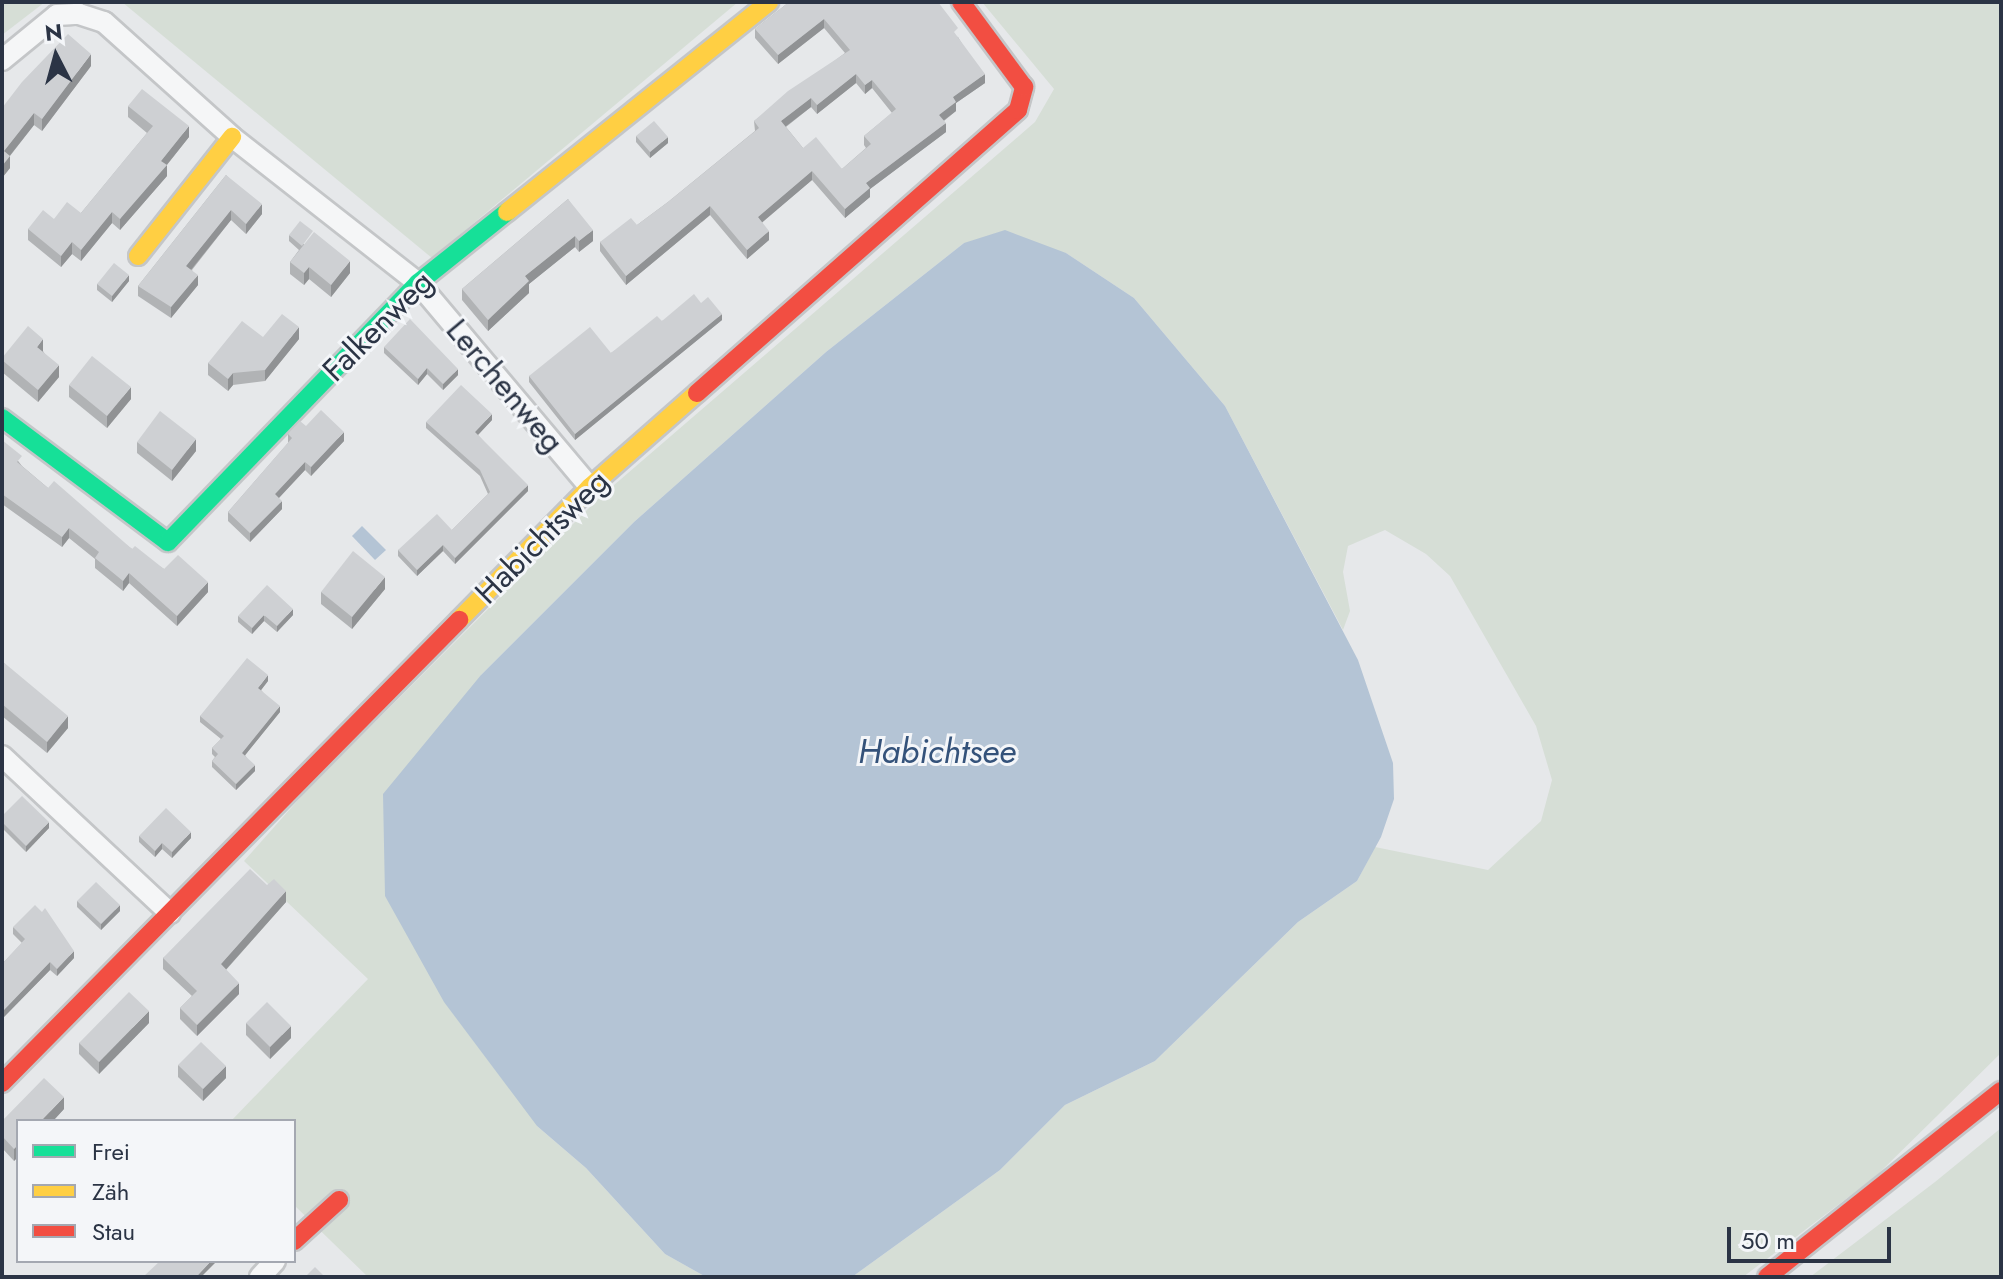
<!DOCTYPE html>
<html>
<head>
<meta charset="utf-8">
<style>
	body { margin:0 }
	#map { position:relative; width:2003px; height:1279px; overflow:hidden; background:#e6e8ea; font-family:Jost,sans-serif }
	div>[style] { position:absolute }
	.green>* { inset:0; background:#d6ded6 }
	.water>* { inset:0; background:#b4c4d5 }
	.roads { filter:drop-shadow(2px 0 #c4c6c8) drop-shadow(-2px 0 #c4c6c8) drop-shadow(0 2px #c4c6c8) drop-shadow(0 -2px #c4c6c8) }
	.street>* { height:20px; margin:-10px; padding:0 10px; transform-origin:10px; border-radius:10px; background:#f5f6f7 }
	.fast>* { height:18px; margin:-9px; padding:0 9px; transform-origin:9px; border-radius:9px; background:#16e098 }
	.slow>* { height:18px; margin:-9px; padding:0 9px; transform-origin:9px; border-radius:9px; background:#ffcf43 }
	.jam>* { height:18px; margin:-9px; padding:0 9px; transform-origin:9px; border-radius:9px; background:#f24e42 }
	.wall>* { inset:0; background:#b1b3b5 }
	.shaded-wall>* { inset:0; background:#909294 }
	.building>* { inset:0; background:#ced0d3 }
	span { translate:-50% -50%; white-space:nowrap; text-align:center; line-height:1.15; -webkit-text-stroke:6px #f4f6f9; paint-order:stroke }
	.street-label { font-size:32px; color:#2b3445 }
	.water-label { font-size:34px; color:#34527a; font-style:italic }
	.frame { position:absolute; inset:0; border:4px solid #2b3445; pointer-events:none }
	.legend { position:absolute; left:16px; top:1119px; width:280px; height:144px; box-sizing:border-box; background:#f4f6f9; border:2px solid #a4a8b1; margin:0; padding:10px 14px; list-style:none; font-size:24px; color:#2b3445 }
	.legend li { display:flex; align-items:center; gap:16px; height:40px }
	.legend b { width:40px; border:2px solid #a4a8b1 }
	.north { position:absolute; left:16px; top:16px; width:80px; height:80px; -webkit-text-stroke:6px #f4f6f9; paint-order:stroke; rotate:354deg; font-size:22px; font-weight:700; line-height:32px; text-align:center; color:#2b3445 }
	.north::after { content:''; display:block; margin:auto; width:28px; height:36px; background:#2b3445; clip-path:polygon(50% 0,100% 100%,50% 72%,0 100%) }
	.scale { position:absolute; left:1727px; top:1227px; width:164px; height:36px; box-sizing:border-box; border:4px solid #2b3445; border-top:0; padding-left:10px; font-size:24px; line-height:28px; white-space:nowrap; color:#2b3445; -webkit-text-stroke:6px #f4f6f9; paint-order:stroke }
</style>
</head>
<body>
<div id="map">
	<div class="green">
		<div style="clip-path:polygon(2px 2px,45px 2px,2px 35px)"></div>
		<div style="clip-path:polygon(122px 2px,738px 2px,432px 258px)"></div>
		<div style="clip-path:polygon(982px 2px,2001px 2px,2001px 1053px,1876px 1176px,1743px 1277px,852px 1277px,1000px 1170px,1065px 1105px,1155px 1061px,1298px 922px,1357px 881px,1375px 847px,1488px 870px,1541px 821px,1552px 780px,1536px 726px,1450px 576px,1426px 554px,1385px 530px,1348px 546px,1343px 572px,1350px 611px,1343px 630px,1225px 406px,1134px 298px,1066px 253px,964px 243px,826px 352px,634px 522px,481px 675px,537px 1126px,586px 1168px,665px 1254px,706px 1277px,368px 1277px,294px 1205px,294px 1121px,231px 1121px,368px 979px,244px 861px,306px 791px,599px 498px,1035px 122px,1054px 89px)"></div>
		<div style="clip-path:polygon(2001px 1128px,2001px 1277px,1810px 1277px,1935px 1182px)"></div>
	</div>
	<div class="water">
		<div style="clip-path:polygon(1005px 230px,1066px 253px,1134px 298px,1225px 406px,1358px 660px,1393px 763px,1394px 799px,1381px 837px,1357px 881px,1298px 922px,1155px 1061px,1065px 1105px,1000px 1170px,852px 1277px,706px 1277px,665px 1254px,586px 1168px,537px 1126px,444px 1002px,385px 896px,383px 794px,481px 675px,634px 522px,826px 352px,964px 243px)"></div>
		<div style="clip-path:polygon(362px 526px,386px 550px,375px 560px,352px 536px)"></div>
	</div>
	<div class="roads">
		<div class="street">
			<div style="left:2px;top:60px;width:71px;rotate:-39.3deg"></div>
			<div style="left:57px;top:15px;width:22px;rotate:-3deg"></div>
			<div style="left:79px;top:14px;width:26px;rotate:18deg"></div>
			<div style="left:104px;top:22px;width:172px;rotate:41.9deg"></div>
			<div style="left:232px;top:137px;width:236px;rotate:38.1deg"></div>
			<div style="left:418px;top:283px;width:267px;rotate:49.9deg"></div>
			<div style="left:2px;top:756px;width:230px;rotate:43.1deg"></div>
			<div style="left:260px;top:1277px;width:22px;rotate:-47deg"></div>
		</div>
		<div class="fast">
			<div style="left:2px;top:418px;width:207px;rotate:36.8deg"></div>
			<div style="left:168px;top:542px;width:360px;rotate:-46deg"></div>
			<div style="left:418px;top:283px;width:114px;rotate:-38.6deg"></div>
		</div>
		<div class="slow">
			<div style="left:507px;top:212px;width:336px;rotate:-38.7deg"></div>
			<div style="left:138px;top:256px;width:152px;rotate:-51.7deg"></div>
			<div style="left:459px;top:620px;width:187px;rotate:-45.4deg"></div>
			<div style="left:590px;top:487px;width:142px;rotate:-41.3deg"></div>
		</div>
		<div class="jam">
			<div style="left:697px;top:393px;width:428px;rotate:-41.4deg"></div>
			<div style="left:1018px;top:110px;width:24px;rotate:-75deg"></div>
			<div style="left:1024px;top:87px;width:106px;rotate:-126.5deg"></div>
			<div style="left:2px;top:1083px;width:651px;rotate:-45.37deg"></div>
			<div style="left:294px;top:1241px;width:61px;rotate:-42.3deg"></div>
			<div style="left:1767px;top:1277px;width:299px;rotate:-38.5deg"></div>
		</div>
	</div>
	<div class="wall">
		<div style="clip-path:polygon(evenodd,789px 2px,958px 37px,985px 83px,956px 103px,956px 111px,944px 121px,946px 132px,870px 189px,870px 197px,845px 218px,812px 180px,762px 222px,769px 240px,747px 259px,710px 215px,626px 285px,600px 251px,600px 242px,637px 225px,668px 202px,755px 131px,754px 121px,845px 53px,824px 28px,778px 64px,755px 38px,755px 29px,789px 2px,856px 83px,865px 94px,872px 88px,892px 113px,864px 136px,864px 145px,866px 148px,842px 169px,803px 148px,786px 127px,811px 107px,817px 114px,856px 83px)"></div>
		<div style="clip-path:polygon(91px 66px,42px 131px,34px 125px,10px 156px,10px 168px,2px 178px,2px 108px)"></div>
		<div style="clip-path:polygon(128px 106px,189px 137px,167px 165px,167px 176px,120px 230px,112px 223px,81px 261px,72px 254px,61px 267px,28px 240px,28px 229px,54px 219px,81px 213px,147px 133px,128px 117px)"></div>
		<div style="clip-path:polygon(636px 136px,668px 143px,650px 158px,636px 142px)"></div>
		<div style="clip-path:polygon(226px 175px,262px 214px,246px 234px,231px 220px,192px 270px,198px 285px,171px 318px,138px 296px,138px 286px)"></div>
		<div style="clip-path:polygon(568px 199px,593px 241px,579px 252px,575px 247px,529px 284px,529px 293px,488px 331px,462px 300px,462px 289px)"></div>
		<div style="clip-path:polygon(289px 235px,350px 273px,331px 297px,309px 279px,304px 285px,290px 274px,290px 262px,299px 250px,289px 241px)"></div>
		<div style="clip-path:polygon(129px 281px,112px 302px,97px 290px,97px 284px)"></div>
		<div style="clip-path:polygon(701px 303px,722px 320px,575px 440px,529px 382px,529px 376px,611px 353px,662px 321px)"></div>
		<div style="clip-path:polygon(263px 337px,299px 339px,265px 381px,233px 385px,228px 391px,208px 375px,208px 363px)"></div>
		<div style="clip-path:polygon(384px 347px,458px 375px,443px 390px,427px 374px,418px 385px,384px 353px)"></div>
		<div style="clip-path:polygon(43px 351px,59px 377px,38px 402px,2px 372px,2px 358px)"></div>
		<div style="clip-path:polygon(69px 385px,131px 399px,107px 428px,69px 397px)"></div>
		<div style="clip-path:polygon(492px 420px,478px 435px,528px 491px,455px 564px,443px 551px,417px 576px,398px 556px,398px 550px,452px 530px,488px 494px,480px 476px,426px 428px,426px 422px)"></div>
		<div style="clip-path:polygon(306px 426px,344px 441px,311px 476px,305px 470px,279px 498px,282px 509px,250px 542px,228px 521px,228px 512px,288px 443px,288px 434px)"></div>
		<div style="clip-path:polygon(2px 440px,22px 466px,48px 488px,132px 549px,164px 569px,208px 592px,177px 626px,129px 583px,123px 591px,95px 568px,95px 559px,69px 538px,62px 547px,2px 504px)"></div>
		<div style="clip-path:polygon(137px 442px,196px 451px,172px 481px,137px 453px)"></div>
		<div style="clip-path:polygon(385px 589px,352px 629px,321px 604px,321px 592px)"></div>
		<div style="clip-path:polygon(293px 615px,277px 632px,264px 621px,252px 634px,238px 622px,238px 616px)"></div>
		<div style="clip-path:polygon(2px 661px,68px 728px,47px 753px,2px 716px)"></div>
		<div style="clip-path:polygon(268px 681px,261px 690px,280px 712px,245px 755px,255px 771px,236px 790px,212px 767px,212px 761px,215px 757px,212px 754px,212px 748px,221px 739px,200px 722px,200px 716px)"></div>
		<div style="clip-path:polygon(2px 816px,49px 828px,26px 852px,2px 828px)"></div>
		<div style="clip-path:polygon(139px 836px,191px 838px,172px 858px,162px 849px,155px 857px,139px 842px)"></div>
		<div style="clip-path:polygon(267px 885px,286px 902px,226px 970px,239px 994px,197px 1036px,180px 1019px,180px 1008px,192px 996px,163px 969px,163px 958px)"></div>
		<div style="clip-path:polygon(77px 901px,120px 911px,101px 930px,77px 907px)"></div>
		<div style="clip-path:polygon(13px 927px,74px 958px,57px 976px,50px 970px,2px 1019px,2px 964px,22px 943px,13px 934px)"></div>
		<div style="clip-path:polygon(149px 1023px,99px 1074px,79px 1054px,79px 1043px)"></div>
		<div style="clip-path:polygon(246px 1023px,291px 1038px,270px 1059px,246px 1035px)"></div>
		<div style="clip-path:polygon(178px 1065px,226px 1078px,203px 1101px,178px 1077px)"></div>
		<div style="clip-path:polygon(64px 1109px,53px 1121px,18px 1121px,18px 1157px,14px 1161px,2px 1148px,2px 1121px)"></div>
	</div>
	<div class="shaded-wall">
		<div style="clip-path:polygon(824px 19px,824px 28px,778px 64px,778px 55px)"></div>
		<div style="clip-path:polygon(91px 54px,91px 66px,42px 131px,42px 119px)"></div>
		<div style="clip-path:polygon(856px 74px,856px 83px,817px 114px,817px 105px)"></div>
		<div style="clip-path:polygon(985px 74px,985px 83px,956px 103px,956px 111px,939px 124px,939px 115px,953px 97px)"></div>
		<div style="clip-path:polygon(872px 80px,872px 88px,865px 94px,865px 85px)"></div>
		<div style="clip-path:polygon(811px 98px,811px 107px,781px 130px,781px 121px)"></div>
		<div style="clip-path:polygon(34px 113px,34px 125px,4px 163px,4px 151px)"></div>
		<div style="clip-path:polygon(946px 123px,946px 132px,870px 189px,870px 197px,845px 218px,845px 209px,866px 183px)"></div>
		<div style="clip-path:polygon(189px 126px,189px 137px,165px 167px,167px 165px,167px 176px,120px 230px,120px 219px,161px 161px)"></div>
		<div style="clip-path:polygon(668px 137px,668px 143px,650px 158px,650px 152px)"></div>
		<div style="clip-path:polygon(10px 156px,10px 168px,2px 178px,2px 166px)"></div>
		<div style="clip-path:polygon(812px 171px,812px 180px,758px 226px,758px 217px)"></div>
		<div style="clip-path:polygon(262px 204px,262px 214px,246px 234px,246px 224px)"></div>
		<div style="clip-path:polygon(710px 206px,710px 215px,626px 285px,626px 276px)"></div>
		<div style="clip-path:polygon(231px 210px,231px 220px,186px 276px,186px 266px)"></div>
		<div style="clip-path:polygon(112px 212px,112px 223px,81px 261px,81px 250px)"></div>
		<div style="clip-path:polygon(593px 230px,593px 241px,579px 252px,579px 241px)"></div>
		<div style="clip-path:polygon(769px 231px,769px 240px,747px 259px,747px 250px)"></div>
		<div style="clip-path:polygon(575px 236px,575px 247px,529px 284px,529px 293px,488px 331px,488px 320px,525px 276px)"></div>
		<div style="clip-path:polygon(72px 242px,72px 254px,61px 267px,61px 256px)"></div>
		<div style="clip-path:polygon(350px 261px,350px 273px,331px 297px,331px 285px)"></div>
		<div style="clip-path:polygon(309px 267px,309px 279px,304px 285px,304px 273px)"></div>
		<div style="clip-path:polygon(129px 275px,129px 281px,112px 302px,112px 296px)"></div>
		<div style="clip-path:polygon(198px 275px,198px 285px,171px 318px,171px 307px)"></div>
		<div style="clip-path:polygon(722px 314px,722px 320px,575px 440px,575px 434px)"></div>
		<div style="clip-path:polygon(299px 327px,299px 339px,265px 381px,265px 370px)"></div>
		<div style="clip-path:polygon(43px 339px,43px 351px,37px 359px,37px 347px)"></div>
		<div style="clip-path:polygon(59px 365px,59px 377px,38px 402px,38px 390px)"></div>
		<div style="clip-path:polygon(427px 368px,427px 374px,418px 385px,418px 379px)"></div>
		<div style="clip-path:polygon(458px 369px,458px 375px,443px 390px,443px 384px)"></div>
		<div style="clip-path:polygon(233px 373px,233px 385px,228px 391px,228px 379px)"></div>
		<div style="clip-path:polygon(131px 387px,131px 399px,107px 428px,107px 416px)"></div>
		<div style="clip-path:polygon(492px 414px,492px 420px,475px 438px,475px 432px)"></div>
		<div style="clip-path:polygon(344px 432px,344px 441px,311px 476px,311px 467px)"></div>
		<div style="clip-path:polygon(196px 439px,196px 451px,172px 481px,172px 470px)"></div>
		<div style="clip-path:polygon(305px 462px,305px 470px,275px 502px,275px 494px)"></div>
		<div style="clip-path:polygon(528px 485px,528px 491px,455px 564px,455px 558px)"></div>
		<div style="clip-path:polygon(282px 501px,282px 509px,250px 542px,250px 533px)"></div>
		<div style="clip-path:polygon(69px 528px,69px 538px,62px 547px,62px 537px)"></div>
		<div style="clip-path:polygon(443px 545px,443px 551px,417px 576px,417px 570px)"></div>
		<div style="clip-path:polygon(129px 573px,129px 583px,123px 591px,123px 581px)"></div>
		<div style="clip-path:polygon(385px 577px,385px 589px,352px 629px,352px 617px)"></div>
		<div style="clip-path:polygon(208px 582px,208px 592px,177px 626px,177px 616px)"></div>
		<div style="clip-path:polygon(293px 609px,293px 615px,277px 632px,277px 626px)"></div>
		<div style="clip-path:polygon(264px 615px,264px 621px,252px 634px,252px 628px)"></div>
		<div style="clip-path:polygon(268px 675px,268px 681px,258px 694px,258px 688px)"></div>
		<div style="clip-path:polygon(280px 706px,280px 712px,242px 759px,242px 753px)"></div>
		<div style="clip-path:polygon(68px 716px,68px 728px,47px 753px,47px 742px)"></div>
		<div style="clip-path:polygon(255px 765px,255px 771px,236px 790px,236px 784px)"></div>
		<div style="clip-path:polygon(49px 822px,49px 828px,26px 852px,26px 846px)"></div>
		<div style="clip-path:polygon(191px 832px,191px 838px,172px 858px,172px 852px)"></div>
		<div style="clip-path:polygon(162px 843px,162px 849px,155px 857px,155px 851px)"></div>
		<div style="clip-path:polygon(286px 891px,286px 902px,221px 975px,221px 964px)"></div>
		<div style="clip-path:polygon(120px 905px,120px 911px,101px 930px,101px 924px)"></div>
		<div style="clip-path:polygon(74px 951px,74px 958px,57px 976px,57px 969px)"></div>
		<div style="clip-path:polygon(50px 962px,50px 970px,2px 1019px,2px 1012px)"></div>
		<div style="clip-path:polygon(239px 983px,239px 994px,197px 1036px,197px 1025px)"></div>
		<div style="clip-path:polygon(149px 1011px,149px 1023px,99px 1074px,99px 1062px)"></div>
		<div style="clip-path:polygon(291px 1026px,291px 1038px,270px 1059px,270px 1047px)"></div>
		<div style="clip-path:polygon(226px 1066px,226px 1078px,203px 1101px,203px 1089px)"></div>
		<div style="clip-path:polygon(64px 1097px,64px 1109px,53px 1121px,41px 1121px)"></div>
		<div style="clip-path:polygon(18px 1145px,18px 1157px,14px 1161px,14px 1149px)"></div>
		<div style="clip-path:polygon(211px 1261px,216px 1261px,216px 1262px,201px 1277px,196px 1277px)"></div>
	</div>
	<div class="building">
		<div style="clip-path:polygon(evenodd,789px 2px,938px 2px,958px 28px,954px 32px,985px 74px,953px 97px,956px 102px,939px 115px,946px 123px,866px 183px,870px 188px,845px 209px,812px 171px,758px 217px,769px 231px,747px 250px,710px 206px,626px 276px,600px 242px,631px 218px,637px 225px,668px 202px,759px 128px,754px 121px,788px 91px,850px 50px,824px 19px,778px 55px,755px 29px,789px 2px,856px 74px,865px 85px,872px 80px,896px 109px,864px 136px,871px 144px,842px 169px,816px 137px,803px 148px,781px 121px,811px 98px,817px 105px,856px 74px)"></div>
		<div style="clip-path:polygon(68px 34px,91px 54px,42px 119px,34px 113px,4px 151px,10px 156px,2px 166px,2px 108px,22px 82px)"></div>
		<div style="clip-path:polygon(142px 89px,189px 126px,161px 161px,167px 165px,120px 219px,112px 212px,81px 250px,72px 242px,61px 256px,28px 229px,43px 210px,54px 219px,67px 202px,81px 213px,131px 152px,153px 126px,128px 106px)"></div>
		<div style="clip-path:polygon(654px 121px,668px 137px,650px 152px,636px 136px)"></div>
		<div style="clip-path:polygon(226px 175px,262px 204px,246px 224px,231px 210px,186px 266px,198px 275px,171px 307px,138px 286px)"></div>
		<div style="clip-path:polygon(568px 199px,593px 230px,579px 241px,575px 236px,525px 276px,529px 281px,488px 320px,462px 289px)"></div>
		<div style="clip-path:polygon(300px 221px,313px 231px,302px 246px,289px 235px)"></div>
		<div style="clip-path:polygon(314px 232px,350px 261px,331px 285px,309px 267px,304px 273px,290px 262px)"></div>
		<div style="clip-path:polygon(114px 263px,129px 275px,112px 296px,97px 284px)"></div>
		<div style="clip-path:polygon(694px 294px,701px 303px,708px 297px,722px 314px,575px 434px,529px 376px,590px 327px,611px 353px,657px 316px,662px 321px)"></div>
		<div style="clip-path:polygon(282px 314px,299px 327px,265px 370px,233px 373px,228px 379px,208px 363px,242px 321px,263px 337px)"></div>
		<div style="clip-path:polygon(410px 319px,458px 369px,443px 384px,427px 368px,418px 379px,384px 347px)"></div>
		<div style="clip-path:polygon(28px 326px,43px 339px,37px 347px,59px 365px,38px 390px,2px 360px,2px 358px)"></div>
		<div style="clip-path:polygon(92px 356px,131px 387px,107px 416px,69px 385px)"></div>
		<div style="clip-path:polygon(461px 385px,492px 414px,475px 432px,528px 485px,455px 558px,443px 545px,417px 570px,398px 550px,437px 514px,452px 530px,490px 492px,480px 470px,426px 422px)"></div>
		<div style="clip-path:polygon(321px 410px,344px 432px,311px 467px,305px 462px,275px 494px,282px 501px,250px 533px,228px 512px,292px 438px,288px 434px,300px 421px,306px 426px)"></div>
		<div style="clip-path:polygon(160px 411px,196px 439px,172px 470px,137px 442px)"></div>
		<div style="clip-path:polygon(2px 440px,22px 456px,17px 462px,48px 488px,54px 481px,132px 549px,135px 546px,164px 569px,178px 555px,208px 582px,177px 616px,129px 573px,123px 581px,95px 558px,99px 552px,69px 528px,62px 537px,2px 494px)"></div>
		<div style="clip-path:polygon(353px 551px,385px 577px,352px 617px,321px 592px)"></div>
		<div style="clip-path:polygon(267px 585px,293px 609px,277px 626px,264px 615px,252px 628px,238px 616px)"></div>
		<div style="clip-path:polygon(247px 658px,268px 675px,258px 688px,280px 706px,242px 753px,255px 765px,236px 784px,212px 761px,218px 754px,212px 748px,224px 736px,200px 716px)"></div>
		<div style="clip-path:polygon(2px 661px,68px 716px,47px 742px,2px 704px)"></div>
		<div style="clip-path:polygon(22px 796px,49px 822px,26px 846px,2px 822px,2px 816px)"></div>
		<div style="clip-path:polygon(166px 808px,191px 832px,172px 852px,162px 843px,155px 851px,139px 836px)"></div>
		<div style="clip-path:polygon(250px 869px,267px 885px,274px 879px,286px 891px,221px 964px,239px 983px,197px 1025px,180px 1008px,197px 991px,163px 958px)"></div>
		<div style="clip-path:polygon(96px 882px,120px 905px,101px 924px,77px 901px)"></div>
		<div style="clip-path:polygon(35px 905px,42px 912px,45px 908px,74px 951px,57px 969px,50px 962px,2px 1012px,2px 964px,25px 939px,13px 927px)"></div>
		<div style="clip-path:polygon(129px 992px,149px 1011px,99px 1062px,79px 1043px)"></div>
		<div style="clip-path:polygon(267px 1002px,291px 1026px,270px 1047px,246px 1023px)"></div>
		<div style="clip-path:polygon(201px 1042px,226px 1066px,203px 1089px,178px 1065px)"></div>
		<div style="clip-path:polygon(44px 1078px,64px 1097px,41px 1121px,18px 1121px,18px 1145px,14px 1149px,2px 1136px,2px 1121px)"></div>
		<div style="clip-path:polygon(160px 1261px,211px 1261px,196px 1277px,143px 1277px)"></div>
		<div style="clip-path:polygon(315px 1267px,325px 1277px,305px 1277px)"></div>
	</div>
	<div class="street-label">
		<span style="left:378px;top:326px;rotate:-45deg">Falkenweg</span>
		<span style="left:505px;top:386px;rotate:50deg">Lerchenweg</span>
		<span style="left:542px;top:537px;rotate:-45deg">Habichtsweg</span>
	</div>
	<div class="water-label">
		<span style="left:937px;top:752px">Habichtsee</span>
	</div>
	<div class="frame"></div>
	<ul class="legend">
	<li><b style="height:10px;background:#16e098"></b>Frei</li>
	<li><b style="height:10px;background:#ffcf43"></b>Zäh</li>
	<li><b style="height:10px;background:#f24e42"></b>Stau</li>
	</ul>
	<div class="north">N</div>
	<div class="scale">50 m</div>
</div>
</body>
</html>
